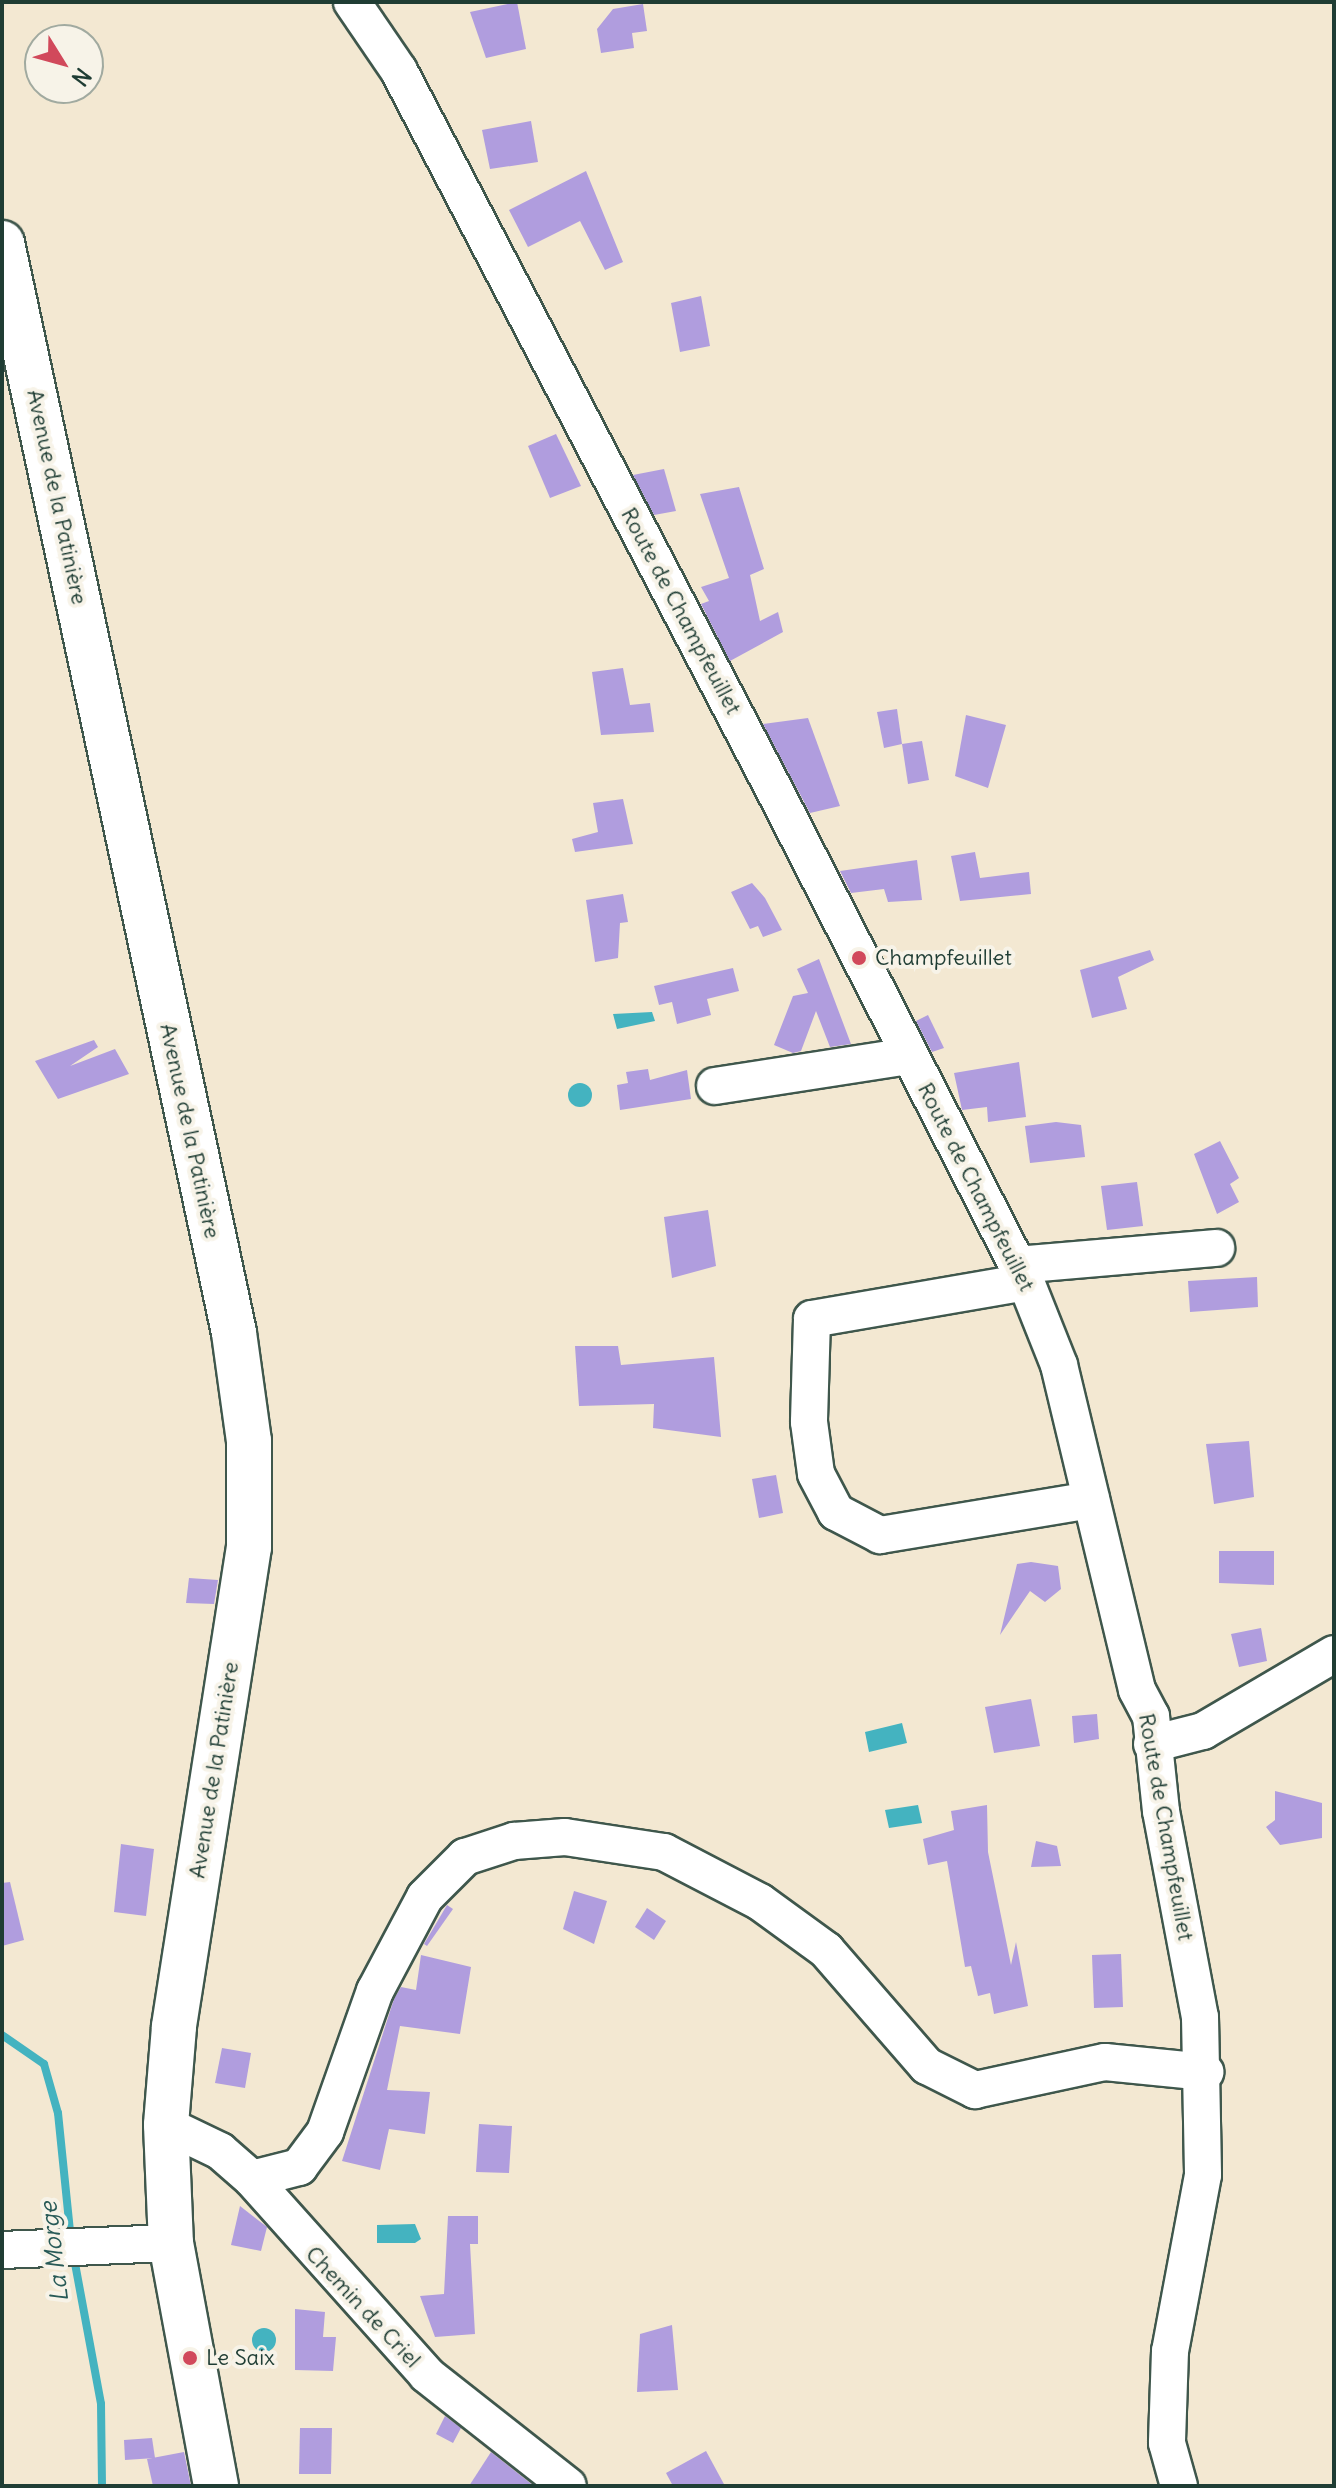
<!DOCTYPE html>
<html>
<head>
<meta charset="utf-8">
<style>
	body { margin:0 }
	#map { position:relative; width:1336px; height:2488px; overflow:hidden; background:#f3e8d2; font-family:Delius,sans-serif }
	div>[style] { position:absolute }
	.water>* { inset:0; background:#44b3c0 }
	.round { border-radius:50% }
	.stream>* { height:8px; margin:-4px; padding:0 4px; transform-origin:4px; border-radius:4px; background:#44b3c0 }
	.building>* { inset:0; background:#b09dde }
	.roads { filter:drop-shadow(2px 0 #3f574c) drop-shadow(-2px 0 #3f574c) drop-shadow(0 2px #3f574c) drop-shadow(0 -2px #3f574c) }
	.minor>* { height:36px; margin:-18px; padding:0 18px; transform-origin:18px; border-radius:18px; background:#fff }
	.major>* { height:44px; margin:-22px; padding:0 22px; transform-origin:22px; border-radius:22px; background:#fff }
	.dots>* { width:22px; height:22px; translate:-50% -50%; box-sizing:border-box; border:4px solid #f7f3e8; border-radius:50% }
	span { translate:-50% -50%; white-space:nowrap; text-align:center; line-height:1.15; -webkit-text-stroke:8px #f7f3e8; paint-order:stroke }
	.street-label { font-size:22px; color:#1f3d34 }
	.poi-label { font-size:22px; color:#1f3d34 }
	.left { translate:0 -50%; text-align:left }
	.water-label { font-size:24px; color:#285a57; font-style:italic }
	.frame { position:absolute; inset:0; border:4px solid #1f3d34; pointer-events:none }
	.north { position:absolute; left:24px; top:24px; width:80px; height:80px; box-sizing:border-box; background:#f7f3e8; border:2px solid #a1aaa0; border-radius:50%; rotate:127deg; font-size:22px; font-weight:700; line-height:32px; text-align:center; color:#1f3d34 }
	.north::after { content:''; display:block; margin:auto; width:28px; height:36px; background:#d1495b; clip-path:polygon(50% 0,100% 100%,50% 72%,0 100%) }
</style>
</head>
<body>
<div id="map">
	<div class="water">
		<div style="clip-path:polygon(652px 1012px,655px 1021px,617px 1029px,613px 1014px)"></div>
		<div class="round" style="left:568px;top:1083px;width:24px;height:24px"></div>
		<div style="clip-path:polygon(902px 1723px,907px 1743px,869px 1752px,865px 1732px)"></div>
		<div style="clip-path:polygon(918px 1805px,922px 1823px,889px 1828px,885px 1810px)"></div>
		<div style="clip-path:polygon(415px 2224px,421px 2239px,415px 2243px,377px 2243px,377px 2225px)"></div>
		<div class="round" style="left:252px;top:2328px;width:24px;height:24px"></div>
	</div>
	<div class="stream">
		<div style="left:2px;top:2035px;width:51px;rotate:34.6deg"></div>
		<div style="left:44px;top:2064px;width:51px;rotate:74.1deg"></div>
		<div style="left:58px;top:2113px;width:128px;rotate:84.2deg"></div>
		<div style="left:74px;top:2258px;width:148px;rotate:79.5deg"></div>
		<div style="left:101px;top:2404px;width:82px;rotate:89.3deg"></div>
	</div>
	<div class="building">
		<div style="clip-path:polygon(517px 2px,526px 49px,486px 58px,470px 12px)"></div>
		<div style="clip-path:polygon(643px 4px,647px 31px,632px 33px,634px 48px,601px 53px,597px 29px,613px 9px)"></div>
		<div style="clip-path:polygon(531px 121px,538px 162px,490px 169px,482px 130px)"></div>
		<div style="clip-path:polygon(586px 171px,623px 262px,605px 270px,580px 221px,528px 247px,509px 210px)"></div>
		<div style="clip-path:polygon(701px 296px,710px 346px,680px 352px,671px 303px)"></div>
		<div style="clip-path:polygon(556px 434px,581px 486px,550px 498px,528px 446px)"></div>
		<div style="clip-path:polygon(664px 469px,676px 511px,654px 515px,633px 475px)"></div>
		<div style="clip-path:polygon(739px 487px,764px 569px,750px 575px,760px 621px,778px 612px,783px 632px,730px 661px,701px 604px,709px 601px,701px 587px,729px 578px,700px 494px)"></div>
		<div style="clip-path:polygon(623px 668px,630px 705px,650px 703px,654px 732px,601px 735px,592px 672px)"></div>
		<div style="clip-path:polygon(897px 709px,902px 744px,884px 748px,877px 712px)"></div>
		<div style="clip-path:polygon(966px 715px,1006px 725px,988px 788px,955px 776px)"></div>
		<div style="clip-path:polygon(808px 718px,840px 806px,810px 813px,763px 724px)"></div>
		<div style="clip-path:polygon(922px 741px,929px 780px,908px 784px,902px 744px)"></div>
		<div style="clip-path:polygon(623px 799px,633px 844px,575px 852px,572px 839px,598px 832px,593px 803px)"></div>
		<div style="clip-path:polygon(975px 852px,980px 878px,1029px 872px,1031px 894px,960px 901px,951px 856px)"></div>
		<div style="clip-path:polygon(917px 860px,922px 900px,888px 902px,884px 889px,851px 893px,840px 871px)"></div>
		<div style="clip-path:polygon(752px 883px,765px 898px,782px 930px,763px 937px,758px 926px,750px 929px,731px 892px)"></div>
		<div style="clip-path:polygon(623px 894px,628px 922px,620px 923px,618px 958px,595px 962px,586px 900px)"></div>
		<div style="clip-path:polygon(1150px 950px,1154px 960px,1118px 977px,1127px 1009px,1092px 1018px,1080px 970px)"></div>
		<div style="clip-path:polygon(819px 959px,851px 1044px,830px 1047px,816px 1011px,801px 1051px,793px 1053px,774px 1045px,793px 996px,808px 993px,797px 969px)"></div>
		<div style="clip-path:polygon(733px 968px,739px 991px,707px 999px,711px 1015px,677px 1024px,672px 1002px,659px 1005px,654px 986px)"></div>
		<div style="clip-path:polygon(928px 1015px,944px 1048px,932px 1052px,916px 1021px)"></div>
		<div style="clip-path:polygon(94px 1040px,98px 1047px,70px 1066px,115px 1049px,129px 1074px,58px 1099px,35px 1061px)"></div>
		<div style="clip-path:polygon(1019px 1062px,1026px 1117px,988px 1122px,987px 1107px,962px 1110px,954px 1073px)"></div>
		<div style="clip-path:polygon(648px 1069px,650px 1080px,687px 1070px,691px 1099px,620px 1110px,617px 1085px,628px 1083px,626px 1072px)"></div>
		<div style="clip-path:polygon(1056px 1122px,1081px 1125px,1085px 1157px,1030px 1163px,1025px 1126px)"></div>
		<div style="clip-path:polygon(1220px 1141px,1239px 1178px,1230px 1184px,1239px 1202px,1217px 1214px,1194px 1154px)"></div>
		<div style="clip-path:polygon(1137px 1182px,1143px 1226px,1107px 1230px,1101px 1186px)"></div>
		<div style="clip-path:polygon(708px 1210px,716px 1266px,672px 1278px,664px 1217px)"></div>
		<div style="clip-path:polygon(1257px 1277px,1258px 1307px,1190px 1312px,1188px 1281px)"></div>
		<div style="clip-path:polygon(575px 1346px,618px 1346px,621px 1365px,714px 1357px,721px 1437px,653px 1428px,654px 1404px,579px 1406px)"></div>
		<div style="clip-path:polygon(1249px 1441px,1254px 1497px,1214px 1504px,1206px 1444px)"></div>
		<div style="clip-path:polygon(776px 1475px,783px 1513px,759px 1518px,752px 1479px)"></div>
		<div style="clip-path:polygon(1219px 1551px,1274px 1551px,1274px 1585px,1219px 1583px)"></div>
		<div style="clip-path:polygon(1031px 1562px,1058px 1566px,1061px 1589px,1045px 1602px,1030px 1591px,1000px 1635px,1017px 1564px)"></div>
		<div style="clip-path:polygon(189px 1578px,218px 1580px,214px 1604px,186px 1603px)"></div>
		<div style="clip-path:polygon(1261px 1628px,1267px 1661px,1239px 1667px,1231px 1634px)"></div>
		<div style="clip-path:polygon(1031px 1699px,1040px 1746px,994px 1753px,985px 1707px)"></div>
		<div style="clip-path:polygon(1097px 1714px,1099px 1739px,1074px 1743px,1072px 1716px)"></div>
		<div style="clip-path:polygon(1275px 1791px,1322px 1803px,1322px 1838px,1280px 1845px,1266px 1827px,1275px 1820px)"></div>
		<div style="clip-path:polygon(987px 1805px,988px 1852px,1011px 1965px,1016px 1942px,1028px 2006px,994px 2014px,990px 1993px,978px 1996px,971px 1966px,965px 1967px,947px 1861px,928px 1865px,923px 1839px,954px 1830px,951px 1811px)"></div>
		<div style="clip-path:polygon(1036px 1841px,1057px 1846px,1061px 1866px,1031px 1867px)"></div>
		<div style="clip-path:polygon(121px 1844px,154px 1849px,146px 1916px,114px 1912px)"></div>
		<div style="clip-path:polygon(10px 1882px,24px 1940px,2px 1946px,2px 1883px)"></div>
		<div style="clip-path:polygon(574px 1891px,607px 1901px,594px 1944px,563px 1929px)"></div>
		<div style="clip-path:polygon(447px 1905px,453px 1909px,427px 1946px,424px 1944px)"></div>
		<div style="clip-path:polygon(647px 1908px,666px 1921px,654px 1940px,635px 1927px)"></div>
		<div style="clip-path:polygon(1121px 1954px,1123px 2007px,1094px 2008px,1092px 1955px)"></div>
		<div style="clip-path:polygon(421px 1955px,471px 1967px,460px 2034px,400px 2026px,387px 2090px,430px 2092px,425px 2134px,389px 2129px,380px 2170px,342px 2161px,394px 1999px,401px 1987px,416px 1990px)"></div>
		<div style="clip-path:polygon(222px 2048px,251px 2053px,245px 2088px,215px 2083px)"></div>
		<div style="clip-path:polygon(479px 2124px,512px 2126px,509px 2173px,476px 2172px)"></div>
		<div style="clip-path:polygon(240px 2206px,267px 2227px,261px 2251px,231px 2245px)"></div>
		<div style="clip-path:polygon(448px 2216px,478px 2216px,478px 2244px,470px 2244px,475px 2334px,435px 2337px,420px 2296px,444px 2294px)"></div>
		<div style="clip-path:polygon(295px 2309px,325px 2312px,323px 2337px,336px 2337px,333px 2371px,295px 2370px)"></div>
		<div style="clip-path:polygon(672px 2325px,678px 2390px,637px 2392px,640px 2334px)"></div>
		<div style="clip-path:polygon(445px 2416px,461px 2428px,453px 2443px,436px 2434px)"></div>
		<div style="clip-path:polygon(300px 2428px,332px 2428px,331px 2474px,299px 2474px)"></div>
		<div style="clip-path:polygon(152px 2438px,155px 2458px,125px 2460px,124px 2440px)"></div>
		<div style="clip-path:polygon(706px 2451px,725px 2486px,673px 2486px,666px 2473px)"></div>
		<div style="clip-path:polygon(184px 2452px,191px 2486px,153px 2486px,147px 2459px)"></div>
		<div style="clip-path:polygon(491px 2452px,534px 2486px,469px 2486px)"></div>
	</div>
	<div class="roads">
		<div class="minor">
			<div style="left:352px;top:2px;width:83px;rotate:55.7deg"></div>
			<div style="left:399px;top:71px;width:826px;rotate:62.44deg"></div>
			<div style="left:781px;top:803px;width:538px;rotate:62.91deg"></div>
			<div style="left:1026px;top:1282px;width:89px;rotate:68.3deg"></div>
			<div style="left:1059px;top:1365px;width:334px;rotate:76.5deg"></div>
			<div style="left:1137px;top:1690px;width:30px;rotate:62deg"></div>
			<div style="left:1151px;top:1716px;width:96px;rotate:84deg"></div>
			<div style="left:1161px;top:1811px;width:210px;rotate:79.3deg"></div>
			<div style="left:1200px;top:2017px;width:158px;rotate:88.9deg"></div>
			<div style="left:1203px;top:2175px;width:179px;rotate:100.6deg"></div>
			<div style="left:1170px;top:2351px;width:92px;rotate:91.9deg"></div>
			<div style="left:1167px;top:2443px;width:45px;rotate:74.4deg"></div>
			<div style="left:715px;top:1086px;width:196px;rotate:-8.8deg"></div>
			<div style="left:1017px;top:1265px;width:200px;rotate:-4.9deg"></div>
			<div style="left:1026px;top:1282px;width:217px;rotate:170.2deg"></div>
			<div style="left:812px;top:1319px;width:103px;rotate:91.7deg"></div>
			<div style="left:809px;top:1422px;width:52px;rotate:82.3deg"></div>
			<div style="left:816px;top:1474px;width:43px;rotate:62.2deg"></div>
			<div style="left:836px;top:1512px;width:50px;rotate:27.6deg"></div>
			<div style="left:880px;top:1535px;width:214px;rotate:-9.4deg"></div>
			<div style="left:1152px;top:1744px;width:53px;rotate:-14.3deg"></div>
			<div style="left:1203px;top:1731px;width:152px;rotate:-30.4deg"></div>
			<div style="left:166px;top:2125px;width:60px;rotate:25.7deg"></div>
			<div style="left:220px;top:2151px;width:43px;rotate:41.2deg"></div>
			<div style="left:252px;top:2179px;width:263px;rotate:48.2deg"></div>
			<div style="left:427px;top:2375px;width:179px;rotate:38.2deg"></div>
			<div style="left:252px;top:2179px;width:49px;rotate:-14.3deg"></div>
			<div style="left:299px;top:2167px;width:44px;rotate:-53.4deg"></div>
			<div style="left:325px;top:2132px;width:150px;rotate:-70.5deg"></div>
			<div style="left:375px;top:1991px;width:106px;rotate:-62deg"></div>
			<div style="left:425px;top:1897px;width:57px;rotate:-45deg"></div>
			<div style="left:465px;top:1857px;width:52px;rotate:-18.1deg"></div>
			<div style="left:514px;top:1841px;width:51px;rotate:-4.5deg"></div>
			<div style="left:565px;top:1837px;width:100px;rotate:8.6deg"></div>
			<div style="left:664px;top:1852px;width:108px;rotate:27.5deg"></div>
			<div style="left:760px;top:1902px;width:82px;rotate:36deg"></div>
			<div style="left:826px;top:1950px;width:154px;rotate:49deg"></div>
			<div style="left:927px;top:2066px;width:54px;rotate:26.6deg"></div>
			<div style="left:975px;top:2090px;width:133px;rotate:-12.2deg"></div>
			<div style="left:1105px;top:2062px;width:101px;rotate:5.7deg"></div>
			<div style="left:2px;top:2250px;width:169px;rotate:-2.4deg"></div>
		</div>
		<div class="major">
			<div style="left:2px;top:243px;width:1114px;rotate:77.98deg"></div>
			<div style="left:234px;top:1333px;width:109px;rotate:82.1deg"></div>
			<div style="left:249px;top:1441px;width:106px;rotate:90deg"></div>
			<div style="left:249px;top:1547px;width:486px;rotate:98.9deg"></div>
			<div style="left:174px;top:2027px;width:98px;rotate:94.7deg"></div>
			<div style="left:166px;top:2125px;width:118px;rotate:87.6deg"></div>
			<div style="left:171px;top:2243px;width:247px;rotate:79.5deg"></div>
		</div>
	</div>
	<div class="dots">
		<div style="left:859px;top:958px;background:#d1495b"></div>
		<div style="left:190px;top:2358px;background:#d1495b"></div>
	</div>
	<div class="street-label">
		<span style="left:57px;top:497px;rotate:78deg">Avenue de la Patinière</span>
		<span style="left:681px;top:611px;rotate:62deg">Route de Champfeuillet</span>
		<span style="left:190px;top:1131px;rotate:78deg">Avenue de la Patinière</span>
		<span style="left:976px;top:1187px;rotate:63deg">Route de Champfeuillet</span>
		<span style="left:214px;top:1770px;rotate:-81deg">Avenue de la Patinière</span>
		<span style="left:1166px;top:1827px;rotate:80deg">Route de Champfeuillet</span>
		<span style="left:363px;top:2307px;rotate:47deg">Chemin de Criel</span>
	</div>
	<div class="poi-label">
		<span class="left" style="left:875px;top:958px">Champfeuillet</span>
		<span class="left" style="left:206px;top:2358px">Le Saix</span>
	</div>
	<div class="water-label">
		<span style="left:54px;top:2252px;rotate:-97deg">La Morge</span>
	</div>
	<div class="frame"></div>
	<div class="north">N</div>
</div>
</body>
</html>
